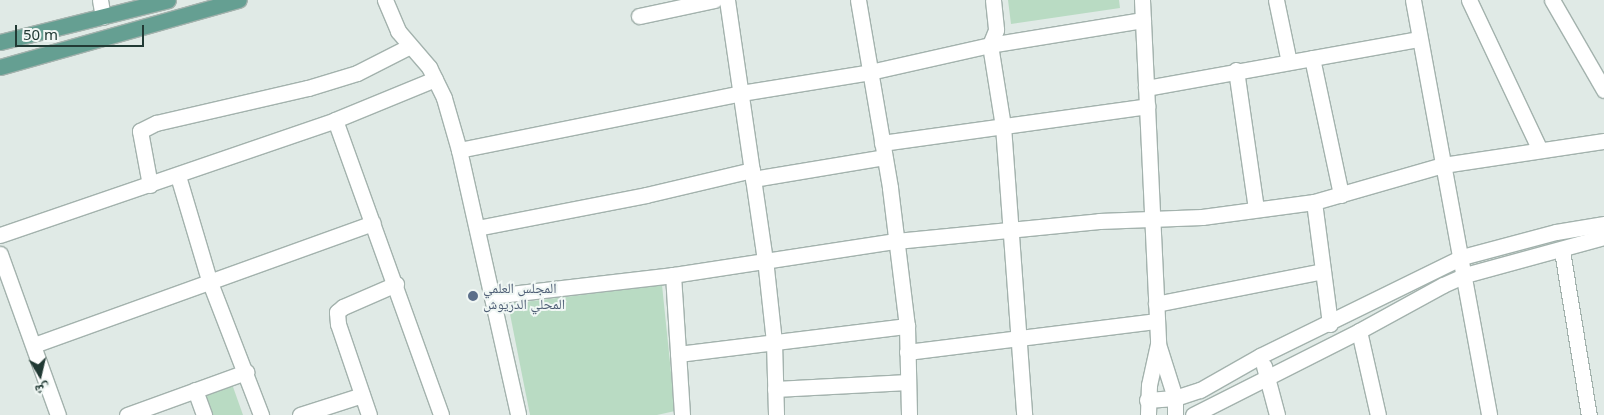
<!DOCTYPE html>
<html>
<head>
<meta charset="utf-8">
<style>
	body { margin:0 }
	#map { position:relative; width:1604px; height:415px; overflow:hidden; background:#e0eae6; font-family:"Noto Sans","Noto Naskh Arabic",sans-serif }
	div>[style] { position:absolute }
	.green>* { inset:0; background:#b9dbc3 }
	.roads { filter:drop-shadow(1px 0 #a3b2ad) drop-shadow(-1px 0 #a3b2ad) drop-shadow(0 1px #a3b2ad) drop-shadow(0 -1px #a3b2ad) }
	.minor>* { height:15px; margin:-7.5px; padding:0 7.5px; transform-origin:7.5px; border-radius:7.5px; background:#fff }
	.major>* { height:15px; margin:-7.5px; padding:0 7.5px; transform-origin:7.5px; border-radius:7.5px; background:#659f92 }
	.dots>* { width:14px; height:14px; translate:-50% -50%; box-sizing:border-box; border:2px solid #f0f7f4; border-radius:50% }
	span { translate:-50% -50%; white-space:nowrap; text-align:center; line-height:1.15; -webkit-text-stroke:4px #f0f7f4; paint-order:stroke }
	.service-label { font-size:14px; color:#4e5e75 }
	.left { translate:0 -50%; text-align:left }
	.north { position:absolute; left:15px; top:350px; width:50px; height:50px; -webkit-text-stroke:4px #f0f7f4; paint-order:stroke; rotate:171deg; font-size:14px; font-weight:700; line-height:20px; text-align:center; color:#213a34 }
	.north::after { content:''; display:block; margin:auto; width:18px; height:22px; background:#213a34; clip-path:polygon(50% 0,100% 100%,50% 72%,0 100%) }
	.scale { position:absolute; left:15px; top:25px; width:129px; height:22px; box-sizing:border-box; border:2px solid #213a34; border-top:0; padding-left:6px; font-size:15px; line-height:18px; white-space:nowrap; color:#213a34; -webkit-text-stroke:4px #f0f7f4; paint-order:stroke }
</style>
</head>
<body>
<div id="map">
	<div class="green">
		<div style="clip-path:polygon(1008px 0,1119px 0,1120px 8px,1011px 24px)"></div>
		<div style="clip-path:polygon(662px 285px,675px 411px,657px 415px,530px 415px,508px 304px)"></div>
		<div style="clip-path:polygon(232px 384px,243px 415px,211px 415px,203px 394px)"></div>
	</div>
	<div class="roads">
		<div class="minor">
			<div style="left:100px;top:0;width:17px;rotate:80deg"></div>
			<div style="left:385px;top:0;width:34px;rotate:67deg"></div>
			<div style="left:398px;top:31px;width:48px;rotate:49.3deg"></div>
			<div style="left:429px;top:67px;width:34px;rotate:64deg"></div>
			<div style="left:444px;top:98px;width:54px;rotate:73.9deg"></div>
			<div style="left:459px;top:150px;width:271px;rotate:77.4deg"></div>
			<div style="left:727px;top:0;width:262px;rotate:81.7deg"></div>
			<div style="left:765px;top:259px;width:83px;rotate:83.8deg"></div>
			<div style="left:774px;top:342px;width:73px;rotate:88.4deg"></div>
			<div style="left:858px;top:0;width:191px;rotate:80.3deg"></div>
			<div style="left:890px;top:188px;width:139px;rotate:83deg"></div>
			<div style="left:907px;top:326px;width:89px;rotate:88.7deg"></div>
			<div style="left:993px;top:0;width:30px;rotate:84deg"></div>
			<div style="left:996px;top:30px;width:16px;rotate:112deg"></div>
			<div style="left:990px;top:45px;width:82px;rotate:80.9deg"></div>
			<div style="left:1003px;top:126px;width:290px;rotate:85.8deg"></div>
			<div style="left:1142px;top:0;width:344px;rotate:87.3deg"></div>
			<div style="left:1158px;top:344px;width:42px;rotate:102.4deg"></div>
			<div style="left:1149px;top:385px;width:30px;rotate:92deg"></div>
			<div style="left:1276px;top:0;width:63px;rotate:78.2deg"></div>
			<div style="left:1413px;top:0;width:422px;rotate:79.6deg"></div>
			<div style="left:1469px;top:0;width:164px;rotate:64.7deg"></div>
			<div style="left:1552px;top:0;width:104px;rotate:60deg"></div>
			<div style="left:639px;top:16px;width:77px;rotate:-12deg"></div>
			<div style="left:1312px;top:58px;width:140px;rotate:78deg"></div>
			<div style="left:1236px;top:70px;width:140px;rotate:81.8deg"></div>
			<div style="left:1146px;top:88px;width:277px;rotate:-10.2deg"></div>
			<div style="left:335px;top:120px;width:313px;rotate:70.2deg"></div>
			<div style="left:882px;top:143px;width:268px;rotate:-7.9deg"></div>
			<div style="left:459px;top:150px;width:288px;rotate:-11.4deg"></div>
			<div style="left:741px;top:93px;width:131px;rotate:-9.2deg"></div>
			<div style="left:870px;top:72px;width:123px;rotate:-12.7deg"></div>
			<div style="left:990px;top:45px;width:155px;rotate:-9.3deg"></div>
			<div style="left:178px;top:176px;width:109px;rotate:73.4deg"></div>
			<div style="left:209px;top:280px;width:145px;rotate:68.9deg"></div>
			<div style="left:753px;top:179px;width:133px;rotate:-9.5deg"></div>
			<div style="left:150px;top:185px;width:55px;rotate:-100.5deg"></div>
			<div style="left:140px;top:131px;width:18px;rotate:-27deg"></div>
			<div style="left:156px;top:123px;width:156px;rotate:-13deg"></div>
			<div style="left:308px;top:88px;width:51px;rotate:-17deg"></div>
			<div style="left:357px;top:73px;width:59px;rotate:-27deg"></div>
			<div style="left:1314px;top:202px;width:123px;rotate:82.5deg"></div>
			<div style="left:477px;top:228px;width:172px;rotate:-11deg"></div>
			<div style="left:646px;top:195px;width:109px;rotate:-13.3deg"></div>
			<div style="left:0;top:235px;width:354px;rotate:-18.9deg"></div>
			<div style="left:335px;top:120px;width:108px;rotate:-22.3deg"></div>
			<div style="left:1562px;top:251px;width:166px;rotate:80.7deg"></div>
			<div style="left:0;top:254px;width:171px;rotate:70.2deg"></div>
			<div style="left:673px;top:275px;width:140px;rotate:86.3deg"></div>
			<div style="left:492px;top:296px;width:182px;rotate:-6.6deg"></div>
			<div style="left:673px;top:275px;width:226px;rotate:-8.7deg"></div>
			<div style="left:896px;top:241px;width:204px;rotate:-5.6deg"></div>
			<div style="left:1099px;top:221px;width:103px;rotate:-2.2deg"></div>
			<div style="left:1202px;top:217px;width:113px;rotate:-7.6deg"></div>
			<div style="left:1314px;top:202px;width:134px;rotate:-16deg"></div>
			<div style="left:1443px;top:165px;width:163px;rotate:-8.5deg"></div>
			<div style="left:1156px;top:304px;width:170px;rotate:-11.2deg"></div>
			<div style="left:1359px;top:331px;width:86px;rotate:77.3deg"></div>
			<div style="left:1158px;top:344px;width:57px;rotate:72.5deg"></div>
			<div style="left:1175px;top:398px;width:17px;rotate:90deg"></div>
			<div style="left:34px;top:345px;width:360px;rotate:-19.8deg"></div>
			<div style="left:907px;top:352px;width:252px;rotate:-7.1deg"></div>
			<div style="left:678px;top:354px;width:231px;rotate:-7deg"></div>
			<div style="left:1264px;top:366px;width:51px;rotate:75.1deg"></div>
			<div style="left:775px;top:389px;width:133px;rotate:-3deg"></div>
			<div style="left:195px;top:390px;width:27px;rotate:70deg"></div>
			<div style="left:1147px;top:400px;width:28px;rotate:-4deg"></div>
			<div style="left:1175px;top:398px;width:26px;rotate:-18deg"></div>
			<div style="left:1200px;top:390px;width:69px;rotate:-29.5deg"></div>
			<div style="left:1260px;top:356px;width:225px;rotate:-26.1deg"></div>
			<div style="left:1462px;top:257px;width:97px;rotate:-14.9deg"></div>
			<div style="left:1556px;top:232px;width:49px;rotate:-9.5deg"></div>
			<div style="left:127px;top:415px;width:127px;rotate:-19.9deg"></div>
			<div style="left:300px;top:415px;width:65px;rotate:-17.9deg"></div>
			<div style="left:369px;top:415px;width:96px;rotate:-108.8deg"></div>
			<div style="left:338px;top:324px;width:12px;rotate:-95deg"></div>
			<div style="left:337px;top:312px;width:8px;rotate:-40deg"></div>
			<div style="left:343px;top:307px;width:58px;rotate:-23.5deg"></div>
			<div style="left:1193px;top:415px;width:186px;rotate:-26.8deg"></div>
			<div style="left:1359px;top:331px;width:96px;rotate:-28.7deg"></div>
			<div style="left:1443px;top:285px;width:24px;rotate:-24deg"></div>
			<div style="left:1465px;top:275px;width:144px;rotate:-15.3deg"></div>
		</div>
		<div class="major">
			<div style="left:0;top:42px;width:173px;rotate:-14deg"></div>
			<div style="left:0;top:67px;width:248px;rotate:-15.7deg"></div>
		</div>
	</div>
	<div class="dots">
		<div style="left:473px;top:296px;background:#5c6f8a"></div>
	</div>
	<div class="service-label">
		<span class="left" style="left:483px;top:296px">المجلس العلمي<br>المحلي الدريوش</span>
	</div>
	<div class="north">ش</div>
	<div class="scale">50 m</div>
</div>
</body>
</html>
